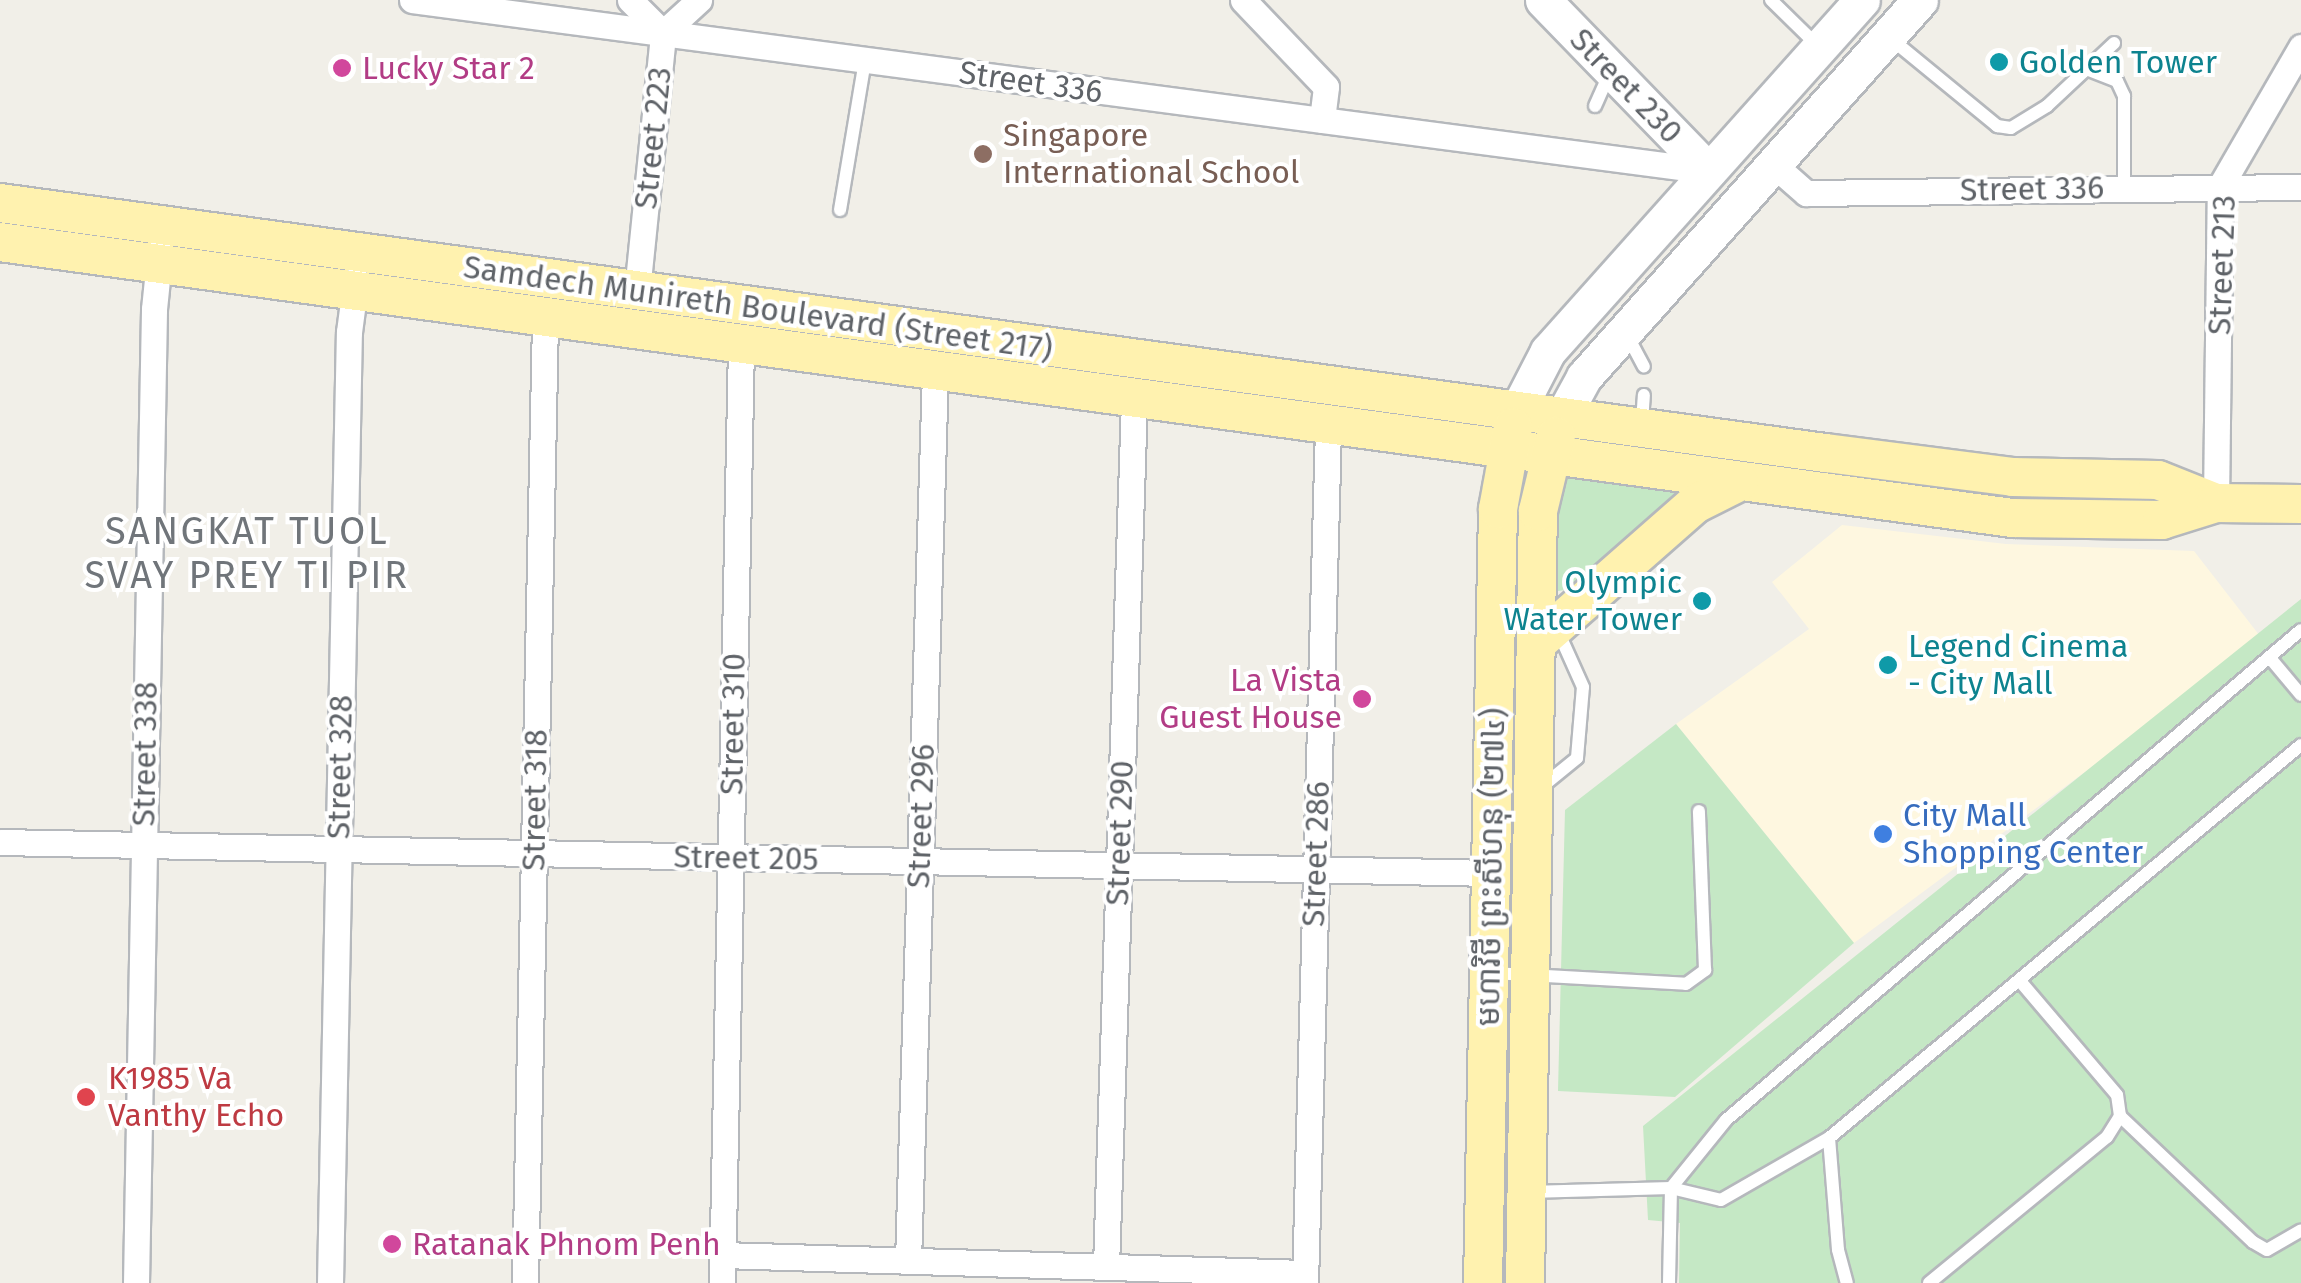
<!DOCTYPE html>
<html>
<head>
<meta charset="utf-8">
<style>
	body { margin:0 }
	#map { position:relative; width:2301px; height:1283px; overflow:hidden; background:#f1efe8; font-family:"Fira Sans","Noto Sans Khmer",sans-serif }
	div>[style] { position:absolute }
	.commercial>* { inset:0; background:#fef7e0 }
	.green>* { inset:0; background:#c5e8c5 }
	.roads { filter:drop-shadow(2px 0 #b5b8bc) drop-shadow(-2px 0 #b5b8bc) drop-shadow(0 2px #b5b8bc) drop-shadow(0 -2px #b5b8bc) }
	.lane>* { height:12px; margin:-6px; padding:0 6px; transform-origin:6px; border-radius:6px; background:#fff }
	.street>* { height:25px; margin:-12.5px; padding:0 12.5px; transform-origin:12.5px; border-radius:12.5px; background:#fff }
	.secondary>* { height:35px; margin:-17.5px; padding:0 17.5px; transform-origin:17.5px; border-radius:17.5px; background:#fff }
	.primary>* { height:38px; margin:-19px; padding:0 19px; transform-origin:19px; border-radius:19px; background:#fff2af }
	.dots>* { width:28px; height:28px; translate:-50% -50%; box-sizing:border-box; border:5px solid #fff; border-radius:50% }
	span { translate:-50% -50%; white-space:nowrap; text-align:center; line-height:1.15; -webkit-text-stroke:8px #fff; paint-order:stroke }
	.culture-label { font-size:32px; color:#0d838f }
	.left { translate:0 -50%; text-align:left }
	.right { translate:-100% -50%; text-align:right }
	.hotel-label { font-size:32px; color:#b23c85 }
	.street-label { font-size:32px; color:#5f6368 }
	.education-label { font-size:32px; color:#785e54 }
	.shop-label { font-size:32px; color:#366cbe }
	.health-label { font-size:32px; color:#be3a42 }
	.quarter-label { font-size:38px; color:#70757a; letter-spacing:2.5px }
</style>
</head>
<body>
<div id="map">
	<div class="commercial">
		<div style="clip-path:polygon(1842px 525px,2006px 544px,2194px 551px,2263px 640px,1854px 943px,1676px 724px,1809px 629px,1772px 582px)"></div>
	</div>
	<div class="green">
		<div style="clip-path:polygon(1559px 474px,1663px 487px,1675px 492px,1672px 504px,1572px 589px,1558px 591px,1550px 578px)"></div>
		<div style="clip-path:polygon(2301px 599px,2301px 1283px,1679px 1283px,1680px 1223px,1648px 1220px,1643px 1126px)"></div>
		<div style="clip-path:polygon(1676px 724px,1854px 943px,1675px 1097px,1558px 1091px,1565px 810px)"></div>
	</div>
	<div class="roads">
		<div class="lane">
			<div style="left:1771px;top:0;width:66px;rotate:44.4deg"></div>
			<div style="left:1890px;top:38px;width:139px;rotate:39.4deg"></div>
			<div style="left:1997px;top:126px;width:14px;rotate:8deg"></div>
			<div style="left:2011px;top:128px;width:42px;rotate:-31.4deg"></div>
			<div style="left:2047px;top:106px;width:92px;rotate:-43.2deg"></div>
			<div style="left:2086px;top:69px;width:33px;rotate:21deg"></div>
			<div style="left:2117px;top:81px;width:17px;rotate:65deg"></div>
			<div style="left:2124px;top:96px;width:92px;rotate:90deg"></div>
			<div style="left:1595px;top:106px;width:36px;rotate:-66deg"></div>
			<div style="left:840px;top:210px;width:152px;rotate:-80.5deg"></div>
			<div style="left:1626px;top:333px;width:38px;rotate:62deg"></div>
			<div style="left:1642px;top:422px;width:27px;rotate:-86deg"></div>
			<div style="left:2270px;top:658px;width:48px;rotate:50deg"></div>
			<div style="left:1539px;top:789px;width:49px;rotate:-39.2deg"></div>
			<div style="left:1577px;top:758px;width:71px;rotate:-85.2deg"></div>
			<div style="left:1583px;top:687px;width:64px;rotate:-114.1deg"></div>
			<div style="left:1492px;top:973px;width:194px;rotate:3.2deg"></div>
			<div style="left:1686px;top:984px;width:24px;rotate:-36deg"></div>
			<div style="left:1705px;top:970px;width:159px;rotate:-92.2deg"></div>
			<div style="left:2120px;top:1116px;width:183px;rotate:43.5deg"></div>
			<div style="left:2253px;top:1242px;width:16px;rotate:30deg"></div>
			<div style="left:2267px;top:1250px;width:39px;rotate:-30deg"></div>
			<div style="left:1829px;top:1138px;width:112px;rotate:85.4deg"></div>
			<div style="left:1838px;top:1250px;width:34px;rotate:75deg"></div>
			<div style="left:1529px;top:1192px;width:142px;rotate:-1.6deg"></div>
			<div style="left:1671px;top:1188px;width:51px;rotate:13.5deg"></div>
			<div style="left:1721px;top:1200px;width:125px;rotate:-29.9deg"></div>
			<div style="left:1829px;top:1138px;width:614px;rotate:-39.78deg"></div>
			<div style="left:1669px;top:1283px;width:95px;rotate:-88.8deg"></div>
			<div style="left:1671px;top:1188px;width:87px;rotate:-51deg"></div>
			<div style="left:1726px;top:1120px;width:755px;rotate:-40.44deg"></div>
			<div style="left:1929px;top:1283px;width:230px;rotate:-39.4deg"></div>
			<div style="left:2107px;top:1137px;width:25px;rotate:-58deg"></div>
			<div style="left:2120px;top:1116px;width:21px;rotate:-98deg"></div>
			<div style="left:2117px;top:1095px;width:151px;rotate:-130.4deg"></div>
		</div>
		<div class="street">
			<div style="left:412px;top:0;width:1308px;rotate:7.51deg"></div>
			<div style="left:630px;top:0;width:47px;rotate:45deg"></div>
			<div style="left:1243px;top:0;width:120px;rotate:46.3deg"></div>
			<div style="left:1326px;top:87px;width:33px;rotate:97deg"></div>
			<div style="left:1774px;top:165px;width:43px;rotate:41.2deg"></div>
			<div style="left:1806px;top:193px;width:495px;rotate:-0.7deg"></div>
			<div style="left:637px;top:291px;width:259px;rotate:-84.2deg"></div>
			<div style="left:663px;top:33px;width:49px;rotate:-42.5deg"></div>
			<div style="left:2216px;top:503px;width:316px;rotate:-89.3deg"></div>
			<div style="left:2220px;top:187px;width:162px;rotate:-59.9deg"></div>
			<div style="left:0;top:842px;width:1491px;rotate:1.19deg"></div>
			<div style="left:722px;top:1255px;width:583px;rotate:1.77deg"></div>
			<div style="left:908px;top:1261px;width:890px;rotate:-88.26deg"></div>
			<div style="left:1106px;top:1267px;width:868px;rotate:-88.15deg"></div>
			<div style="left:136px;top:1283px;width:974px;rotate:-88.94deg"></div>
			<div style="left:154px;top:309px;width:59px;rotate:-84.2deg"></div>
			<div style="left:330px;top:1283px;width:951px;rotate:-88.86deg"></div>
			<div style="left:349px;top:332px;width:53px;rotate:-82.5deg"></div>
			<div style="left:525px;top:1283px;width:965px;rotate:-88.81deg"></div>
			<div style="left:722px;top:1283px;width:938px;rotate:-88.84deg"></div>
			<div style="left:1305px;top:1283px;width:857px;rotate:-88.46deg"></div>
		</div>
		<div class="secondary">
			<div style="left:1543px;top:0;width:238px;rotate:45.9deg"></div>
			<div style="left:1516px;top:413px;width:70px;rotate:-62.7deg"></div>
			<div style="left:1548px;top:351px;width:471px;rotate:-48.2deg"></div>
			<div style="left:1561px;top:419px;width:48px;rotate:-61.3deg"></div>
			<div style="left:1584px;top:377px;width:505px;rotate:-48.29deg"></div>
		</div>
		<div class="primary">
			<div style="left:0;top:203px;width:1843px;rotate:7.8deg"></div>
			<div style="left:1826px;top:453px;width:189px;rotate:7.3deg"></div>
			<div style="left:2013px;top:477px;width:145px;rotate:1.2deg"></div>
			<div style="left:2158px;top:480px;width:62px;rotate:21.6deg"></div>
			<div style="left:0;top:242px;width:2032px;rotate:7.81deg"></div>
			<div style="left:2013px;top:518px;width:149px;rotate:0.8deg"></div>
			<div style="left:2162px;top:520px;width:57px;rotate:-17.5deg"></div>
			<div style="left:2216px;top:503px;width:85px;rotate:0.7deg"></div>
			<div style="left:1538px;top:642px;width:209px;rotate:-41.3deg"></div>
			<div style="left:1695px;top:504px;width:49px;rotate:-26.6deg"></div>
			<div style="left:1483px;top:1283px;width:774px;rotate:-88.89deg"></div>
			<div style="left:1498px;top:509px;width:83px;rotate:-79.6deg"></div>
			<div style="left:1525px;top:1283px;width:772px;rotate:-89.04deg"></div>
			<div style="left:1538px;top:511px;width:77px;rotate:-76.5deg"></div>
		</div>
	</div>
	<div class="dots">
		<div style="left:1999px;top:62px;background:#0f9aa8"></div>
		<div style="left:342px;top:68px;background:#d1479c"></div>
		<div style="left:983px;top:154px;background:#8d6e63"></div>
		<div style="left:1702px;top:601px;background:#0f9aa8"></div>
		<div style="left:1888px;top:665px;background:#0f9aa8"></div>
		<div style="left:1362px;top:699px;background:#d1479c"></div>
		<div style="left:1883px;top:834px;background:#3f7fe0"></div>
		<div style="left:86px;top:1097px;background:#e0444e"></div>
		<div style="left:392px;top:1244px;background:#d1479c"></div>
	</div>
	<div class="culture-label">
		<span class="left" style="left:2019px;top:62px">Golden Tower</span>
		<span class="right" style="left:1682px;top:601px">Olympic<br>Water Tower</span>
		<span class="left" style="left:1908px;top:665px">Legend Cinema<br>- City Mall</span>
	</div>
	<div class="hotel-label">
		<span class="left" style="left:362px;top:68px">Lucky Star 2</span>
		<span class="right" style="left:1342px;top:699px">La Vista<br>Guest House</span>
		<span class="left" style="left:412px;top:1244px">Ratanak Phnom Penh</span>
	</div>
	<div class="street-label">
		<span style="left:1031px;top:82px;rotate:8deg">Street 336</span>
		<span style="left:1626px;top:86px;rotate:46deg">Street 230</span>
		<span style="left:653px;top:138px;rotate:-84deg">Street 223</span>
		<span style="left:2032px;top:189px;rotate:-1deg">Street 336</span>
		<span style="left:2222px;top:265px;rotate:-88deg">Street 213</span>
		<span style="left:758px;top:308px;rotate:8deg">Samdech Munireth Boulevard (Street 217)</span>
		<span style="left:733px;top:724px;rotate:-89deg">Street 310</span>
		<span style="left:145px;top:754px;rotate:-89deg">Street 338</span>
		<span style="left:340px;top:767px;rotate:-89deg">Street 328</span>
		<span style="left:535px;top:800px;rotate:-89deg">Street 318</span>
		<span style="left:921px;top:816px;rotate:-88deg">Street 296</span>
		<span style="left:1120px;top:833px;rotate:-88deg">Street 290</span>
		<span style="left:1316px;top:854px;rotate:-88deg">Street 286</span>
		<span style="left:746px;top:858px;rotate:1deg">Street 205</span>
		<span style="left:1491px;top:867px;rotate:-89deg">មហាវិថី ព្រះសីហនុ (២៧៤)</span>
	</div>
	<div class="education-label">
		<span class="left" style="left:1003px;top:154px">Singapore<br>International School</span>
	</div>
	<div class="shop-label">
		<span class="left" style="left:1903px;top:834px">City Mall<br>Shopping Center</span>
	</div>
	<div class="health-label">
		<span class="left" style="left:108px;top:1097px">K1985 Va<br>Vanthy Echo</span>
	</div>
	<div class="quarter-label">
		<span style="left:247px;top:554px">SANGKAT TUOL<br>SVAY PREY TI PIR</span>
	</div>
</div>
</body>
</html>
